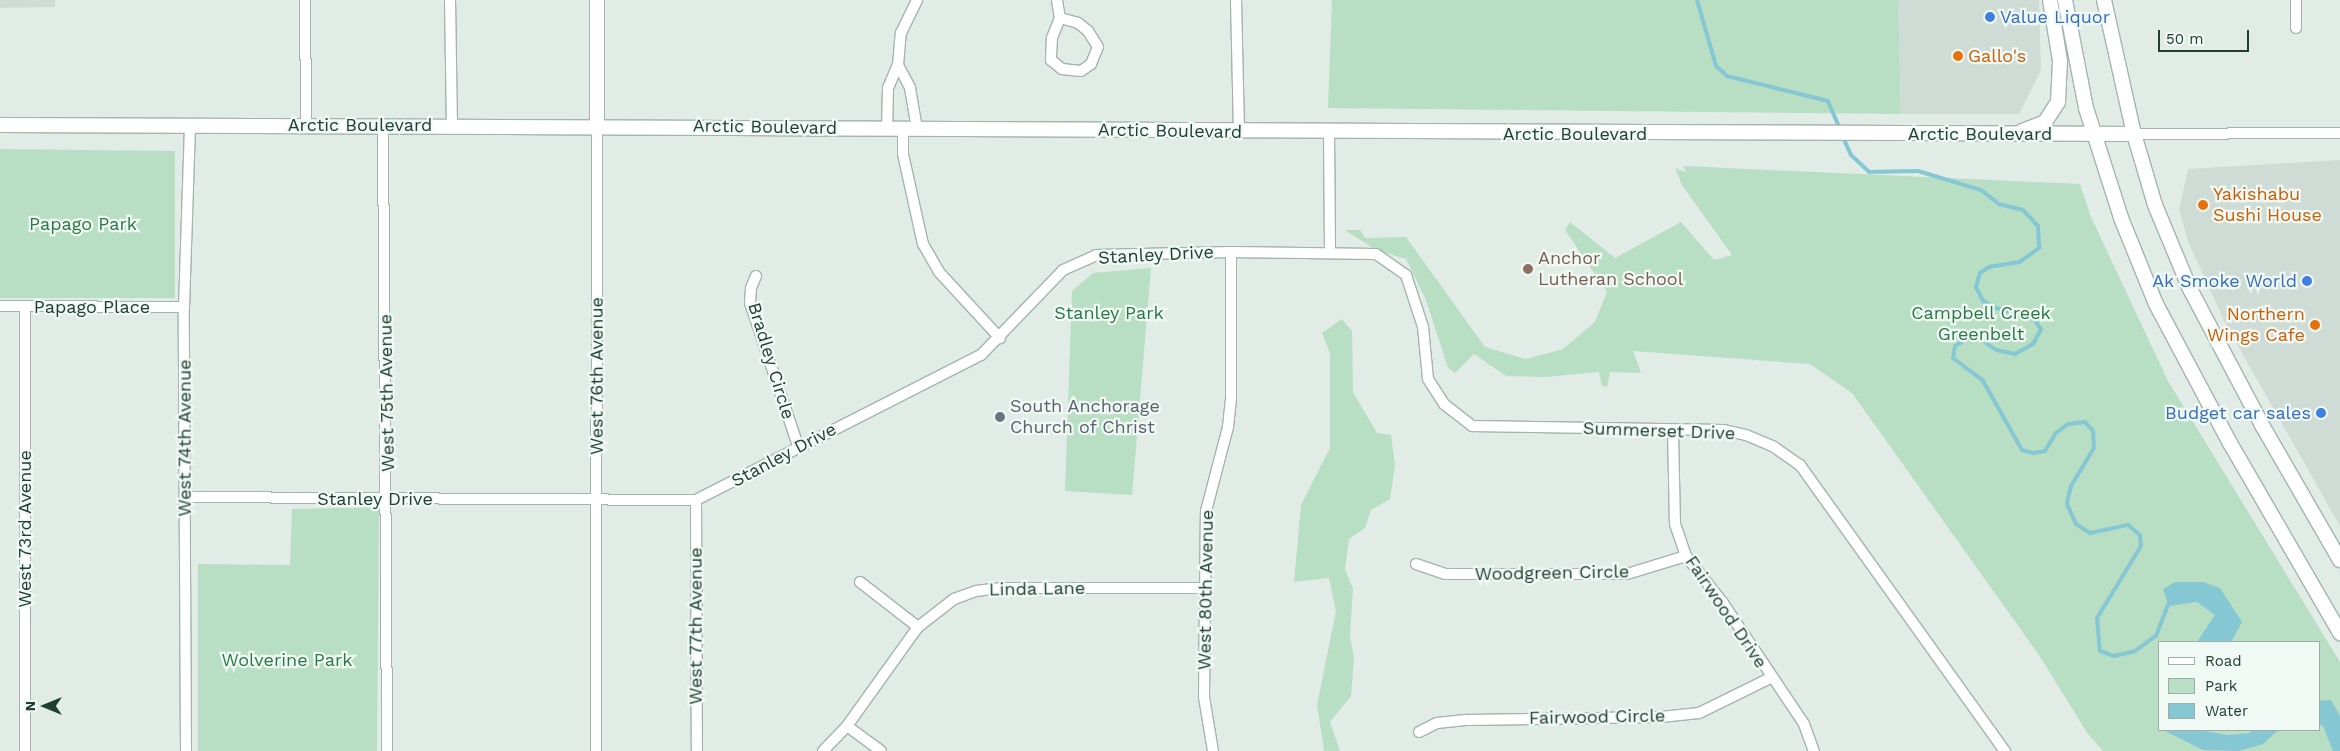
<!DOCTYPE html>
<html>
<head>
<meta charset="utf-8">
<style>
	body { margin:0 }
	#map { position:relative; width:2340px; height:751px; overflow:hidden; background:#e1ece7; font-family:"Work Sans",sans-serif }
	div>[style] { position:absolute }
	.built>* { inset:0; background:#cfdcd6 }
	.green>* { inset:0; background:#b8dec3 }
	.water>* { inset:0; background:#86c7d4 }
	.stream>* { height:4px; margin:-2px; padding:0 2px; transform-origin:2px; border-radius:2px; background:#86c7d4 }
	.roads { filter:drop-shadow(1px 0 #a3b4ae) drop-shadow(-1px 0 #a3b4ae) drop-shadow(0 1px #a3b4ae) drop-shadow(0 -1px #a3b4ae) }
	.street>* { height:10px; margin:-5px; padding:0 5px; transform-origin:5px; border-radius:5px; background:#fff }
	.secondary>* { height:14px; margin:-7px; padding:0 7px; transform-origin:7px; border-radius:7px; background:#fff }
	.dots>* { width:14px; height:14px; translate:-50% -50%; box-sizing:border-box; border:2px solid #f1f9f5; border-radius:50% }
	span { translate:-50% -50%; white-space:nowrap; text-align:center; line-height:1.15; -webkit-text-stroke:4.5px #f1f9f5; paint-order:stroke }
	.shop-label { font-size:18px; color:#366cbe }
	.left { translate:0 -50%; text-align:left }
	.right { translate:-100% -50%; text-align:right }
	.food-label { font-size:18px; color:#c56008 }
	.street-label { font-size:18px; color:#203e36 }
	.park-label { font-size:18px; color:#297648 }
	.education-label { font-size:18px; color:#785e54 }
	.worship-label { font-size:18px; color:#5b616d }
	.legend { position:absolute; left:2158px; top:641px; width:162px; height:90px; box-sizing:border-box; background:#f1f9f5; border:1px solid #9daea9; margin:0; padding:6px 9px; list-style:none; font-size:15px; color:#203e36 }
	.legend li { display:flex; align-items:center; gap:10px; height:25px }
	.legend b { width:25px; border:1px solid #9daea9 }
	.north { position:absolute; left:20px; top:681px; width:50px; height:50px; -webkit-text-stroke:4px #f1f9f5; paint-order:stroke; rotate:270deg; font-size:14px; font-weight:700; line-height:20px; text-align:center; color:#203e36 }
	.north::after { content:''; display:block; margin:auto; width:18px; height:22px; background:#203e36; clip-path:polygon(50% 0,100% 100%,50% 72%,0 100%) }
	.scale { position:absolute; left:2158px; top:30px; width:91px; height:22px; box-sizing:border-box; border:2px solid #203e36; border-top:0; padding-left:6px; font-size:15px; line-height:18px; white-space:nowrap; color:#203e36; -webkit-text-stroke:4px #f1f9f5; paint-order:stroke }
</style>
</head>
<body>
<div id="map">
	<div class="built">
		<div style="clip-path:polygon(0 0,55px 0,55px 7px,0 8px)"></div>
		<div style="clip-path:polygon(1898px 0,2039px 0,2041px 70px,2019px 114px,1901px 114px)"></div>
		<div style="clip-path:polygon(2340px 160px,2340px 526px,2226px 325px,2188px 241px,2179px 210px,2188px 169px)"></div>
	</div>
	<div class="green">
		<div style="clip-path:polygon(1332px 0,1898px 0,1901px 114px,1328px 108px)"></div>
		<div style="clip-path:polygon(0 149px,175px 151px,175px 298px,0 298px)"></div>
		<div style="clip-path:polygon(evenodd,1683px 166px,2080px 184px,2091px 217px,2168px 381px,2340px 662px,2340px 751px,2103px 751px,2088px 734px,2039px 655px,1852px 393px,1810px 364px,1633px 351px,1641px 373px,1610px 372px,1607px 387px,1602px 386px,1599px 372px,1546px 377px,1506px 376px,1474px 354px,1455px 373px,1448px 368px,1426px 300px,1406px 259px,1376px 250px,1345px 230px,1360px 230px,1365px 238px,1406px 237px,1485px 347px,1526px 359px,1563px 349px,1595px 322px,1607px 292px,1565px 230px,1570px 222px,1615px 258px,1681px 222px,1714px 260px,1732px 255px,1682px 185px,1675px 168px,1686px 172px,1683px 166px,2159px 642px,2319px 642px,2319px 730px,2159px 730px,2159px 642px)"></div>
		<div style="clip-path:polygon(1151px 268px,1132px 495px,1065px 491px,1072px 291px,1093px 273px)"></div>
		<div style="clip-path:polygon(1342px 319px,1352px 331px,1353px 392px,1377px 433px,1391px 435px,1395px 465px,1390px 499px,1371px 510px,1365px 528px,1349px 539px,1345px 569px,1353px 589px,1350px 636px,1354px 659px,1351px 696px,1330px 722px,1340px 751px,1324px 751px,1317px 705px,1336px 611px,1329px 578px,1294px 582px,1301px 505px,1330px 448px,1330px 353px,1322px 333px)"></div>
		<div style="clip-path:polygon(379px 507px,377px 751px,198px 751px,198px 564px,290px 565px,292px 509px)"></div>
	</div>
	<div class="water">
		<div style="clip-path:polygon(2175px 582px,2203px 582px,2220px 588px,2242px 622px,2231px 642px,2197px 642px,2215px 615px,2197px 602px,2169px 606px,2163px 589px)"></div>
		<div style="clip-path:polygon(2331px 700px,2340px 716px,2340px 751px,2333px 751px,2323px 726px,2319px 724px,2319px 701px)"></div>
		<div style="clip-path:polygon(2163px 730px,2198px 730px,2228px 735px,2250px 733px,2251px 730px,2278px 730px,2263px 744px,2239px 751px,2203px 750px)"></div>
	</div>
	<div class="stream">
		<div style="left:1697px;top:0;width:69px;rotate:73.9deg"></div>
		<div style="left:1716px;top:66px;width:15px;rotate:42deg"></div>
		<div style="left:1727px;top:76px;width:104px;rotate:13.9deg"></div>
		<div style="left:1828px;top:101px;width:30px;rotate:67deg"></div>
		<div style="left:1842px;top:135px;width:22px;rotate:66deg"></div>
		<div style="left:1851px;top:155px;width:25px;rotate:43deg"></div>
		<div style="left:1869px;top:172px;width:49px;rotate:-1.2deg"></div>
		<div style="left:1918px;top:171px;width:66px;rotate:16.8deg"></div>
		<div style="left:1981px;top:190px;width:23px;rotate:38deg"></div>
		<div style="left:1999px;top:204px;width:25px;rotate:14deg"></div>
		<div style="left:2023px;top:210px;width:22px;rotate:47deg"></div>
		<div style="left:2038px;top:226px;width:22px;rotate:87deg"></div>
		<div style="left:2039px;top:248px;width:24px;rotate:144deg"></div>
		<div style="left:2020px;top:262px;width:31px;rotate:171deg"></div>
		<div style="left:1989px;top:267px;width:11px;rotate:146deg"></div>
		<div style="left:1980px;top:273px;width:15px;rotate:106deg"></div>
		<div style="left:1976px;top:287px;width:16px;rotate:63deg"></div>
		<div style="left:1983px;top:301px;width:15px;rotate:28deg"></div>
		<div style="left:1996px;top:308px;width:40px;rotate:16deg"></div>
		<div style="left:2034px;top:319px;width:12px;rotate:55deg"></div>
		<div style="left:2041px;top:329px;width:17px;rotate:118deg"></div>
		<div style="left:2033px;top:344px;width:21px;rotate:151deg"></div>
		<div style="left:2015px;top:354px;width:19px;rotate:-168deg"></div>
		<div style="left:1996px;top:350px;width:17px;rotate:-144deg"></div>
		<div style="left:1982px;top:340px;width:15px;rotate:-176deg"></div>
		<div style="left:1967px;top:339px;width:14px;rotate:150deg"></div>
		<div style="left:1955px;top:346px;width:12px;rotate:99deg"></div>
		<div style="left:1953px;top:358px;width:38px;rotate:37deg"></div>
		<div style="left:1983px;top:381px;width:79px;rotate:60.5deg"></div>
		<div style="left:2022px;top:450px;width:11px;rotate:15deg"></div>
		<div style="left:2033px;top:453px;width:12px;rotate:-9deg"></div>
		<div style="left:2045px;top:451px;width:21px;rotate:-59deg"></div>
		<div style="left:2056px;top:433px;width:15px;rotate:-37deg"></div>
		<div style="left:2068px;top:424px;width:17px;rotate:-7deg"></div>
		<div style="left:2085px;top:422px;width:12px;rotate:48deg"></div>
		<div style="left:2093px;top:431px;width:17px;rotate:87deg"></div>
		<div style="left:2094px;top:448px;width:44px;rotate:121.2deg"></div>
		<div style="left:2071px;top:486px;width:18px;rotate:103deg"></div>
		<div style="left:2067px;top:504px;width:22px;rotate:66deg"></div>
		<div style="left:2076px;top:524px;width:17px;rotate:33deg"></div>
		<div style="left:2090px;top:533px;width:39px;rotate:-12deg"></div>
		<div style="left:2128px;top:525px;width:16px;rotate:40deg"></div>
		<div style="left:2140px;top:535px;width:11px;rotate:85deg"></div>
		<div style="left:2141px;top:546px;width:84px;rotate:121.4deg"></div>
		<div style="left:2097px;top:618px;width:33px;rotate:85deg"></div>
		<div style="left:2100px;top:651px;width:15px;rotate:20deg"></div>
		<div style="left:2114px;top:656px;width:22px;rotate:-13deg"></div>
		<div style="left:2135px;top:651px;width:26px;rotate:-36deg"></div>
		<div style="left:2156px;top:636px;width:39px;rotate:-69deg"></div>
	</div>
	<div class="roads">
		<div class="street">
			<div style="left:305px;top:0;width:125px;rotate:89.5deg"></div>
			<div style="left:450px;top:0;width:125px;rotate:89.1deg"></div>
			<div style="left:1057px;top:0;width:18px;rotate:81deg"></div>
			<div style="left:1060px;top:18px;width:22px;rotate:112deg"></div>
			<div style="left:1052px;top:38px;width:22px;rotate:93deg"></div>
			<div style="left:1051px;top:60px;width:14px;rotate:39deg"></div>
			<div style="left:1062px;top:69px;width:19px;rotate:6deg"></div>
			<div style="left:1081px;top:71px;width:12px;rotate:-35deg"></div>
			<div style="left:1091px;top:64px;width:18px;rotate:-68deg"></div>
			<div style="left:1098px;top:47px;width:19px;rotate:-122deg"></div>
			<div style="left:1088px;top:31px;width:13px;rotate:-141deg"></div>
			<div style="left:1078px;top:23px;width:19px;rotate:-164deg"></div>
			<div style="left:1236px;top:0;width:132px;rotate:88.7deg"></div>
			<div style="left:2296px;top:0;width:28px;rotate:90deg"></div>
			<div style="left:898px;top:65px;width:26px;rotate:62deg"></div>
			<div style="left:910px;top:88px;width:42px;rotate:80.3deg"></div>
			<div style="left:383px;top:125px;width:626px;rotate:89.63deg"></div>
			<div style="left:887px;top:129px;width:41px;rotate:-88.6deg"></div>
			<div style="left:888px;top:88px;width:25px;rotate:-67deg"></div>
			<div style="left:898px;top:65px;width:32px;rotate:-85deg"></div>
			<div style="left:901px;top:33px;width:37px;rotate:-64deg"></div>
			<div style="left:903px;top:129px;width:25px;rotate:90deg"></div>
			<div style="left:903px;top:154px;width:92px;rotate:77.5deg"></div>
			<div style="left:923px;top:244px;width:32px;rotate:60deg"></div>
			<div style="left:939px;top:272px;width:90px;rotate:47.3deg"></div>
			<div style="left:1329px;top:133px;width:119px;rotate:89.5deg"></div>
			<div style="left:2134px;top:134px;width:206px;rotate:-0.3deg"></div>
			<div style="left:756px;top:276px;width:13px;rotate:113deg"></div>
			<div style="left:751px;top:288px;width:15px;rotate:94deg"></div>
			<div style="left:750px;top:303px;width:151px;rotate:71.4deg"></div>
			<div style="left:0;top:306px;width:184px;rotate:0.3deg"></div>
			<div style="left:25px;top:307px;width:444px;rotate:90deg"></div>
			<div style="left:1673px;top:430px;width:94px;rotate:88.8deg"></div>
			<div style="left:1675px;top:524px;width:34px;rotate:71deg"></div>
			<div style="left:1686px;top:556px;width:60px;rotate:51.8deg"></div>
			<div style="left:1723px;top:603px;width:146px;rotate:56.2deg"></div>
			<div style="left:1804px;top:724px;width:29px;rotate:70deg"></div>
			<div style="left:186px;top:497px;width:510px;rotate:0.34deg"></div>
			<div style="left:696px;top:500px;width:320px;rotate:-27deg"></div>
			<div style="left:981px;top:355px;width:118px;rotate:-46deg"></div>
			<div style="left:1063px;top:270px;width:36px;rotate:-24deg"></div>
			<div style="left:1096px;top:255px;width:135px;rotate:-1.3deg"></div>
			<div style="left:1231px;top:252px;width:145px;rotate:0.8deg"></div>
			<div style="left:1376px;top:254px;width:37px;rotate:35deg"></div>
			<div style="left:1406px;top:275px;width:55px;rotate:71.9deg"></div>
			<div style="left:1423px;top:327px;width:52px;rotate:84.5deg"></div>
			<div style="left:1428px;top:379px;width:30px;rotate:57deg"></div>
			<div style="left:1444px;top:404px;width:36px;rotate:38deg"></div>
			<div style="left:1472px;top:426px;width:252px;rotate:0.9deg"></div>
			<div style="left:1724px;top:430px;width:23px;rotate:13deg"></div>
			<div style="left:1746px;top:435px;width:30px;rotate:23deg"></div>
			<div style="left:1774px;top:447px;width:32px;rotate:35deg"></div>
			<div style="left:1800px;top:465px;width:352px;rotate:54.4deg"></div>
			<div style="left:696px;top:500px;width:251px;rotate:89.8deg"></div>
			<div style="left:1416px;top:564px;width:31px;rotate:19deg"></div>
			<div style="left:1445px;top:574px;width:182px"></div>
			<div style="left:1627px;top:574px;width:62px;rotate:-17deg"></div>
			<div style="left:860px;top:582px;width:73px;rotate:37.8deg"></div>
			<div style="left:847px;top:726px;width:42px;rotate:36.3deg"></div>
			<div style="left:1419px;top:732px;width:20px;rotate:-27deg"></div>
			<div style="left:1437px;top:723px;width:31px;rotate:-6deg"></div>
			<div style="left:1468px;top:720px;width:193px;rotate:-0.9deg"></div>
			<div style="left:1661px;top:717px;width:38px;rotate:-6deg"></div>
			<div style="left:1699px;top:713px;width:79px;rotate:-26.2deg"></div>
			<div style="left:186px;top:751px;width:444px;rotate:-90.3deg"></div>
			<div style="left:184px;top:307px;width:182px;rotate:-88.1deg"></div>
			<div style="left:596px;top:751px;width:626px;rotate:-89.91deg"></div>
			<div style="left:823px;top:751px;width:35px;rotate:-46deg"></div>
			<div style="left:847px;top:726px;width:122px;rotate:-54.4deg"></div>
			<div style="left:918px;top:627px;width:46px;rotate:-37.9deg"></div>
			<div style="left:954px;top:599px;width:23px;rotate:-20deg"></div>
			<div style="left:976px;top:591px;width:25px;rotate:-7deg"></div>
			<div style="left:1001px;top:588px;width:202px"></div>
			<div style="left:1213px;top:751px;width:55px;rotate:-99.5deg"></div>
			<div style="left:1204px;top:697px;width:186px;rotate:-89.4deg"></div>
			<div style="left:1206px;top:511px;width:87px;rotate:-75.3deg"></div>
			<div style="left:1228px;top:427px;width:28px;rotate:-84deg"></div>
			<div style="left:1231px;top:399px;width:147px;rotate:-90deg"></div>
		</div>
		<div class="secondary">
			<div style="left:2065px;top:0;width:110px;rotate:79deg"></div>
			<div style="left:2086px;top:108px;width:115px;rotate:72.3deg"></div>
			<div style="left:2121px;top:218px;width:93px;rotate:67.9deg"></div>
			<div style="left:2156px;top:304px;width:157px;rotate:62deg"></div>
			<div style="left:2230px;top:443px;width:220px;rotate:59.9deg"></div>
			<div style="left:2104px;top:0;width:137px;rotate:77.4deg"></div>
			<div style="left:2134px;top:134px;width:74px;rotate:73.5deg"></div>
			<div style="left:2155px;top:205px;width:91px;rotate:67.4deg"></div>
			<div style="left:2190px;top:289px;width:154px;rotate:62.1deg"></div>
			<div style="left:2262px;top:425px;width:156px;rotate:60deg"></div>
			<div style="left:0;top:125px;width:2134px;rotate:0.24deg"></div>
			<div style="left:597px;top:125px;width:125px;rotate:-90deg"></div>
			<div style="left:2022px;top:131px;width:25px;rotate:-21deg"></div>
			<div style="left:2045px;top:122px;width:24px;rotate:-57deg"></div>
			<div style="left:2058px;top:102px;width:41px;rotate:-87.2deg"></div>
			<div style="left:2060px;top:61px;width:62px;rotate:-99.3deg"></div>
		</div>
	</div>
	<div class="dots">
		<div style="left:1990px;top:17px;background:#3f7fe0"></div>
		<div style="left:1958px;top:56px;background:#e8710a"></div>
		<div style="left:2203px;top:205px;background:#e8710a"></div>
		<div style="left:1528px;top:269px;background:#8d6e63"></div>
		<div style="left:2307px;top:281px;background:#3f7fe0"></div>
		<div style="left:2315px;top:325px;background:#e8710a"></div>
		<div style="left:2321px;top:413px;background:#3f7fe0"></div>
		<div style="left:1000px;top:417px;background:#6b7280"></div>
	</div>
	<div class="shop-label">
		<span class="left" style="left:2000px;top:17px">Value Liquor</span>
		<span class="right" style="left:2297px;top:281px">Ak Smoke World</span>
		<span class="right" style="left:2311px;top:413px">Budget car sales</span>
	</div>
	<div class="food-label">
		<span class="left" style="left:1968px;top:56px">Gallo's</span>
		<span class="left" style="left:2213px;top:205px">Yakishabu<br>Sushi House</span>
		<span class="right" style="left:2305px;top:325px">Northern<br>Wings Cafe</span>
	</div>
	<div class="street-label">
		<span style="left:360px;top:125px">Arctic Boulevard</span>
		<span style="left:765px;top:127px;rotate:1deg">Arctic Boulevard</span>
		<span style="left:1170px;top:131px;rotate:1deg">Arctic Boulevard</span>
		<span style="left:1575px;top:134px">Arctic Boulevard</span>
		<span style="left:1980px;top:134px">Arctic Boulevard</span>
		<span style="left:1156px;top:255px;rotate:-3deg">Stanley Drive</span>
		<span style="left:92px;top:307px">Papago Place</span>
		<span style="left:771px;top:361px;rotate:73deg">Bradley Circle</span>
		<span style="left:597px;top:376px;rotate:-90deg">West 76th Avenue</span>
		<span style="left:387px;top:393px;rotate:-91deg">West 75th Avenue</span>
		<span style="left:1659px;top:431px;rotate:2deg">Summerset Drive</span>
		<span style="left:185px;top:438px;rotate:-90deg">West 74th Avenue</span>
		<span style="left:784px;top:455px;rotate:-28deg">Stanley Drive</span>
		<span style="left:375px;top:499px">Stanley Drive</span>
		<span style="left:25px;top:529px;rotate:-90deg">West 73rd Avenue</span>
		<span style="left:1552px;top:573px;rotate:-1deg">Woodgreen Circle</span>
		<span style="left:1037px;top:589px;rotate:-1deg">Linda Lane</span>
		<span style="left:1206px;top:590px;rotate:-89deg">West 80th Avenue</span>
		<span style="left:1726px;top:612px;rotate:56deg">Fairwood Drive</span>
		<span style="left:696px;top:626px;rotate:-90deg">West 77th Avenue</span>
		<span style="left:1597px;top:717px;rotate:-1deg">Fairwood Circle</span>
	</div>
	<div class="park-label">
		<span style="left:83px;top:224px">Papago Park</span>
		<span style="left:1109px;top:313px">Stanley Park</span>
		<span style="left:1981px;top:324px">Campbell Creek<br>Greenbelt</span>
		<span style="left:287px;top:660px">Wolverine Park</span>
	</div>
	<div class="education-label">
		<span class="left" style="left:1538px;top:269px">Anchor<br>Lutheran School</span>
	</div>
	<div class="worship-label">
		<span class="left" style="left:1010px;top:417px">South Anchorage<br>Church of Christ</span>
	</div>
	<ul class="legend">
	<li><b style="height:6px;background:#fff"></b>Road</li>
	<li><b style="height:14px;background:#b8dec3"></b>Park</li>
	<li><b style="height:14px;background:#86c7d4"></b>Water</li>
	</ul>
	<div class="north">N</div>
	<div class="scale">50 m</div>
</div>
</body>
</html>
